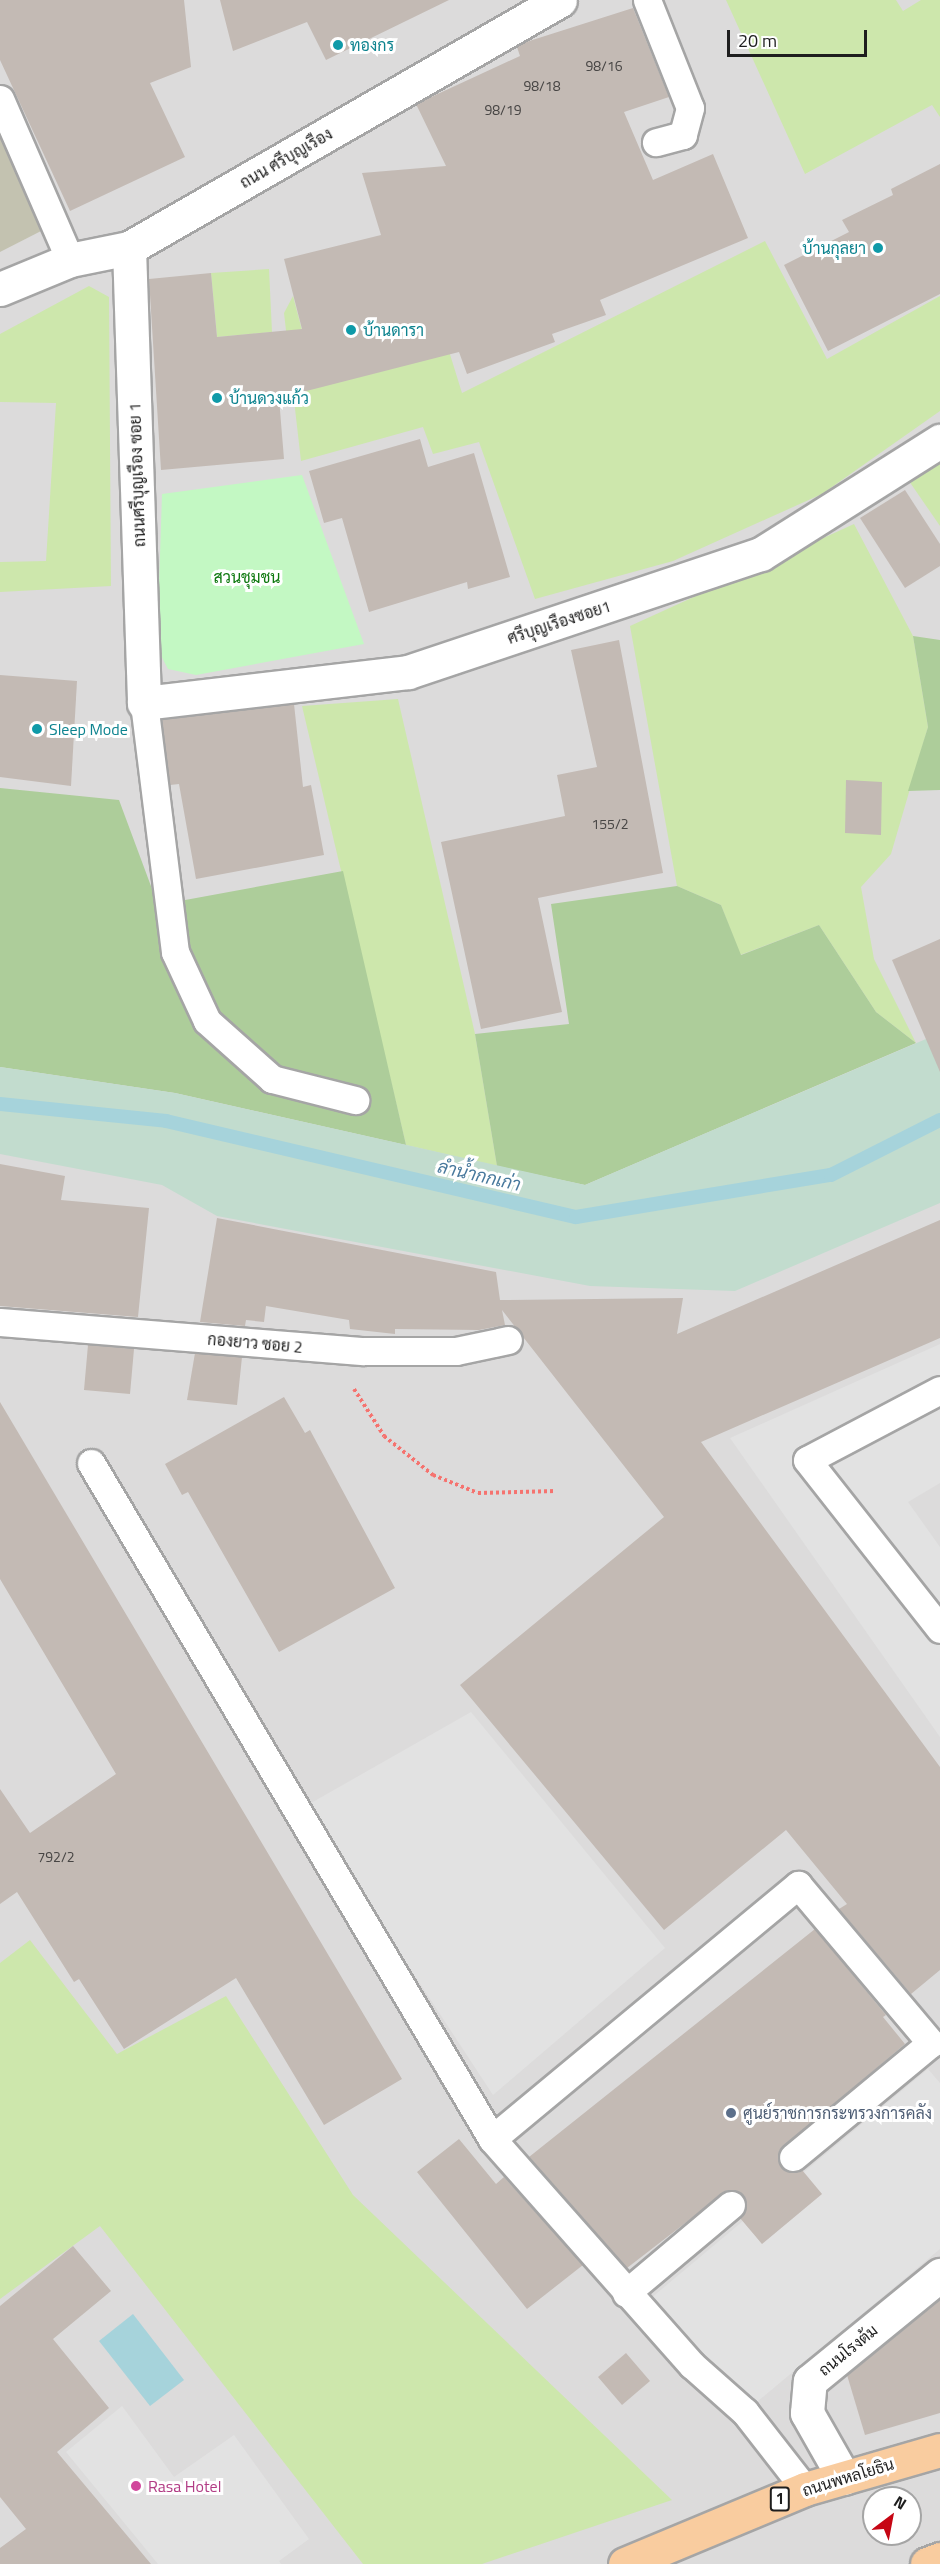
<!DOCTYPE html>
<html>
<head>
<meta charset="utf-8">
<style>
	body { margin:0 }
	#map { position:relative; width:940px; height:2564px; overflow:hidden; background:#efebe4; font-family:"Titillium Web",Sarabun,sans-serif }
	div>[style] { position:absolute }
	.residential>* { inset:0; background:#dcdbdb }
	.construction>* { inset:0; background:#c3c2b0 }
	.grass>* { inset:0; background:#cde7ac }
	.forest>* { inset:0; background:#adcd9a }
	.wetland>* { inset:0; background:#c2dcce }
	.park>* { inset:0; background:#c3f8c3 }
	.parking>* { inset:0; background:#e2e2e2 }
	.water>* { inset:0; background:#a6d3db }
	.stream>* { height:14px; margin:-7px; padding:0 7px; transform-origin:7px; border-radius:7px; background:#a6d3db }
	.building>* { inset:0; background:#c3bab4 }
	.path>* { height:4px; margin-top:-2px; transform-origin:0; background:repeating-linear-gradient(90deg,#f5736f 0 3px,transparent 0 6px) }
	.roads { filter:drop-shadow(2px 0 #a5a5a5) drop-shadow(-2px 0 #a5a5a5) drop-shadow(0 2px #a5a5a5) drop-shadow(0 -2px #a5a5a5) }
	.lane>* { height:27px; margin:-13.5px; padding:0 13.5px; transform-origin:13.5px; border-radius:13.5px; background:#fff }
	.street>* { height:33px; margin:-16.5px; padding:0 16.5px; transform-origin:16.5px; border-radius:16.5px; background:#fff }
	.primary>* { height:33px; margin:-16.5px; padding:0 16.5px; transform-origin:16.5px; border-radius:16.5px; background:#f9cc9f }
	.dots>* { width:16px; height:16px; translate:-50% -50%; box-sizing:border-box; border:3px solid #fff; border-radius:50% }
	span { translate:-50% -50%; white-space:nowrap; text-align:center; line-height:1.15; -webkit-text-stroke:6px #fff; paint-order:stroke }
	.number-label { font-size:14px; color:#474544 }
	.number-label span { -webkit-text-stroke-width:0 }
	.shield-label span { padding:2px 4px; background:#fff; border:2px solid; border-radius:4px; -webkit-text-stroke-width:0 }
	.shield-label { font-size:15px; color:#1e1e1e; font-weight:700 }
	.culture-label { font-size:16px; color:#0d838f }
	.left { translate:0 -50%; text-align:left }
	.right { translate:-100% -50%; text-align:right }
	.street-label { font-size:16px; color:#1e1e1e }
	.park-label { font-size:16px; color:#0f7910 }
	.service-label { font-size:16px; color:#4e5e75 }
	.hotel-label { font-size:16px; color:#b23c85 }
	.water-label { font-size:18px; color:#47789c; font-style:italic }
	.north { position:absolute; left:862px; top:2486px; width:60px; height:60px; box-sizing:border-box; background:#fff; border:2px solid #a5a5a5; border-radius:50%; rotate:32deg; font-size:16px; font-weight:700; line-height:24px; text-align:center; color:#1e1e1e }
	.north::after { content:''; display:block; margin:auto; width:21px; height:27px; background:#c60614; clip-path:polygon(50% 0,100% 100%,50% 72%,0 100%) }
	.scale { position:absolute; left:727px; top:30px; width:140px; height:27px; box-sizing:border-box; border:3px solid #1e1e1e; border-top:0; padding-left:8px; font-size:18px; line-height:21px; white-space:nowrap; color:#1e1e1e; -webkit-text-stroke:4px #fff; paint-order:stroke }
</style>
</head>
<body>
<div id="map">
	<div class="residential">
		<div style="clip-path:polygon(evenodd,0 0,940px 0,940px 2564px,0 2564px,0 0,874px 2498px,910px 2498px,910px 2534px,874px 2534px,874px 2498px)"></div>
	</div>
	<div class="construction">
		<div style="clip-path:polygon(0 130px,43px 230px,0 252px)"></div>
	</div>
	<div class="grass">
		<div style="clip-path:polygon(726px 0,896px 0,903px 11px,921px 0,940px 0,940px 117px,932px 105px,805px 174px)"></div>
		<div style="clip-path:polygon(765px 241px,827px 359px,940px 296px,940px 411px,822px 494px,673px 561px,535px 599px,479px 442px,433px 454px,423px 427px,301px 461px,284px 313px,293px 296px,317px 387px,426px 277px,462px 393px)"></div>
		<div style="clip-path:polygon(269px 269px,272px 332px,217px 337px,211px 273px)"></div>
		<div style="clip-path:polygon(89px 286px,109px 297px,111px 586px,0 592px,0 562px,46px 561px,56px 403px,0 402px,0 334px)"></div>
		<div style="clip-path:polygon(940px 459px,940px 526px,909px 481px)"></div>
		<div style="clip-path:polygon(854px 524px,913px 636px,928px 727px,891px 854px,861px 887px,874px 959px,916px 1043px,876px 1012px,819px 925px,740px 955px,721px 905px,677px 886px,630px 626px)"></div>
		<div style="clip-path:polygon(398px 699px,475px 1034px,497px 1166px,406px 1145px,302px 706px)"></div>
		<div style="clip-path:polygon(30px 1940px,117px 2054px,226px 1996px,353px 2195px,672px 2500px,482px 2564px,363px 2564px,100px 2226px,0 2299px,0 1963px)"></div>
	</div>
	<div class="forest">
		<div style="clip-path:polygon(913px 636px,940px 640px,940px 790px,908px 791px,928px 727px)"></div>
		<div style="clip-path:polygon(0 788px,119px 800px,158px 905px,343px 871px,406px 1145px,175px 1093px,0 1067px)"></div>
		<div style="clip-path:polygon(677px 886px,721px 905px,741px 955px,819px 925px,876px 1012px,916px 1043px,585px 1185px,497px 1166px,475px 1034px,569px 1024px,551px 904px)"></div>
	</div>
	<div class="wetland">
		<div style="clip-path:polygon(940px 1033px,940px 1203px,735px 1291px,590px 1286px,217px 1216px,162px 1185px,0 1154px,0 1067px,175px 1093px,585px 1185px)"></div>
	</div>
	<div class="park">
		<div style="clip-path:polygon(302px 475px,364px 644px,196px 675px,168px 669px,157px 648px,162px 494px)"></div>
	</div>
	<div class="parking">
		<div style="clip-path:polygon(940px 1344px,940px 1483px,908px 1502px,940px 1547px,940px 1737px,730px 1438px)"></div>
		<div style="clip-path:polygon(471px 1712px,665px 1948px,493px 2095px,304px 1807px)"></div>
		<div style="clip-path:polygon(928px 2069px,940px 2083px,940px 2249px,745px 2412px,650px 2299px,743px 2221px,762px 2244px,822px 2194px,804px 2172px)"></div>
		<div style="clip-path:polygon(122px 2406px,174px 2477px,234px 2435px,309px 2539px,279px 2561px,281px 2564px,158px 2564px,66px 2452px)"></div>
	</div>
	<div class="water">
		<div style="clip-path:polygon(133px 2314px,184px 2380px,150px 2406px,99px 2341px)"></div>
	</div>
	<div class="stream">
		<div style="left:0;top:1104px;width:167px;rotate:5.8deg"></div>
		<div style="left:166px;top:1121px;width:421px;rotate:13.2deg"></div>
		<div style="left:576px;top:1217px;width:258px;rotate:-9.4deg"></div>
		<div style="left:831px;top:1175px;width:122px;rotate:-26.8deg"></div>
	</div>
	<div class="building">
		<div style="clip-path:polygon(0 0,184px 0,191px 67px,150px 83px,185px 157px,70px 211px,0 60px)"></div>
		<div style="clip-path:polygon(220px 0,449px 0,326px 60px,307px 22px,233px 51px)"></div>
		<div style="clip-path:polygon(633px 8px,669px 97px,624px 112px,653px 180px,713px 154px,748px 238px,600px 300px,606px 315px,552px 334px,555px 342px,467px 374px,459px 352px,279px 398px,284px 459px,161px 470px,149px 279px,211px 273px,217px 337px,302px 329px,284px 259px,381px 235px,362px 173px,446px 166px,416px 104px,520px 56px,517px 47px,523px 43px)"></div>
		<div style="clip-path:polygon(940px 164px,940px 294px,828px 351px,784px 265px,849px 232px,842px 220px,893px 195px,891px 189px)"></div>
		<div style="clip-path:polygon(420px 439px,428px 467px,474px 453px,510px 577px,468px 589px,467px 582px,369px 612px,342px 518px,324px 523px,309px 471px)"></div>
		<div style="clip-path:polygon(905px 490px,940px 544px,940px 566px,905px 588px,860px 518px)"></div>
		<div style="clip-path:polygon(619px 640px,663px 873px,538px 898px,562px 1012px,481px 1029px,441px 842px,565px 816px,557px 775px,597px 767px,571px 650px)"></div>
		<div style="clip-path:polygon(0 675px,77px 681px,71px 786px,0 777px)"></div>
		<div style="clip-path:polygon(294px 704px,303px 787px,311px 785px,324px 855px,196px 879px,179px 784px,170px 785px,162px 720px)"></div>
		<div style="clip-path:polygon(846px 780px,882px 782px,881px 835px,845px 833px)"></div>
		<div style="clip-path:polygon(940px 939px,940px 1072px,892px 960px)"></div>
		<div style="clip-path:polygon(0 1164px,65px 1176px,61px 1200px,149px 1208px,138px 1317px,0 1306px)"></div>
		<div style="clip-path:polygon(217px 1218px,496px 1272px,500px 1300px,683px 1298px,677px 1334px,940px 1220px,940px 1338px,701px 1442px,940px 1767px,940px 1970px,911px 1994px,839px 1909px,847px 1904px,786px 1830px,664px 1930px,460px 1685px,664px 1517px,502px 1310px,505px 1325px,479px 1330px,395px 1329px,395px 1334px,350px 1329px,349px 1320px,266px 1306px,264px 1322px,246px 1320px,245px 1326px,200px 1322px)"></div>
		<div style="clip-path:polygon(88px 1345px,134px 1349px,130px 1394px,84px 1390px)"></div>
		<div style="clip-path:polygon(195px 1353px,242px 1357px,237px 1405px,187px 1400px)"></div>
		<div style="clip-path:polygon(284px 1397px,305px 1433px,310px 1430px,395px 1588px,279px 1652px,188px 1492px,182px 1495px,165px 1464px)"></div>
		<div style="clip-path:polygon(0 1402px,402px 2079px,324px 2125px,236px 1978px,124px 2049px,79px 1979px,74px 1982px,17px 1892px,0 1904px,0 1789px,30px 1833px,116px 1774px,0 1579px)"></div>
		<div style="clip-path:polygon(815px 1929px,886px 2015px,883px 2017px,905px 2044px,779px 2151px,781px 2167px,788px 2172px,802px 2170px,822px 2194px,762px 2244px,740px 2218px,746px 2210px,743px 2195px,728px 2190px,627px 2268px,529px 2157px)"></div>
		<div style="clip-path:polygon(459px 2139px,496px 2184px,504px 2177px,583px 2265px,527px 2309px,417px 2172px)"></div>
		<div style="clip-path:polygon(73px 2246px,111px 2291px,53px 2339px,109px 2408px,57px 2452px,151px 2564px,0 2564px,0 2548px,26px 2529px,0 2497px,0 2306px)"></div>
		<div style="clip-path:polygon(940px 2299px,940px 2413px,865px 2435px,847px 2375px)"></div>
		<div style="clip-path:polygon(626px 2353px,650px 2381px,622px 2405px,598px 2377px)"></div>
	</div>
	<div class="path">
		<div style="left:354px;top:1389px;width:56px;rotate:57.4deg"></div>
		<div style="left:384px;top:1436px;width:63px;rotate:38.5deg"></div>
		<div style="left:433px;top:1475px;width:48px;rotate:21.8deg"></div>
		<div style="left:478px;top:1493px;width:78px;rotate:-1.5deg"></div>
	</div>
	<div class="roads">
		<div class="lane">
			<div style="left:647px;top:0;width:116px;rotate:68.3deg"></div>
			<div style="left:690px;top:108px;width:28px;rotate:105deg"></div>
			<div style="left:683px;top:135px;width:28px;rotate:165deg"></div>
			<div style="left:0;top:99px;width:176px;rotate:66.5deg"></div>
			<div style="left:144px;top:703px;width:251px;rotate:82.9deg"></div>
			<div style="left:175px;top:952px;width:76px;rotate:65.1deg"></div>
			<div style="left:207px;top:1021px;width:87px;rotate:41.7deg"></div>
			<div style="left:272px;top:1079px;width:86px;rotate:14.2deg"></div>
			<div style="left:0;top:1322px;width:365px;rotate:4.6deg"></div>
			<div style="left:364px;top:1351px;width:92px"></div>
			<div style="left:456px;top:1351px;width:53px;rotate:-11.9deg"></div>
			<div style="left:940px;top:1390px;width:150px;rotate:152.2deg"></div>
			<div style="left:807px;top:1460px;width:215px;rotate:51.8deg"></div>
			<div style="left:91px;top:1463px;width:786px;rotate:59.32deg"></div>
			<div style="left:492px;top:2139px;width:302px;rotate:48.5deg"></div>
			<div style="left:692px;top:2365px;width:71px;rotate:41.6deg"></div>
			<div style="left:745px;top:2412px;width:98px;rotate:52.1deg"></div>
			<div style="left:492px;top:2139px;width:398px;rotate:-39.7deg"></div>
			<div style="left:798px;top:1885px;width:207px;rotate:49.9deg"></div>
			<div style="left:931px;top:2043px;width:179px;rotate:140.4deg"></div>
			<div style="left:626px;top:2293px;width:137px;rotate:-40deg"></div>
		</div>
		<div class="street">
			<div style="left:129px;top:248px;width:455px;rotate:88.1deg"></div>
			<div style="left:144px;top:703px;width:266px;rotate:-6.7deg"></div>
			<div style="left:408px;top:672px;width:372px;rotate:-18.5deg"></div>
			<div style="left:761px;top:554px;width:212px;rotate:-32.3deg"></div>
			<div style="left:0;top:289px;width:76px;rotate:-22.5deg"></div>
			<div style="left:70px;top:260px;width:60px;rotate:-11.5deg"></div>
			<div style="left:129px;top:248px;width:497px;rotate:-29.9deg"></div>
			<div style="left:844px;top:2478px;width:75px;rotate:-119.6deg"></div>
			<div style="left:807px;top:2413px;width:32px;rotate:-85deg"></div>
			<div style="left:810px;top:2381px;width:168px;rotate:-39.2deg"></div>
		</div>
		<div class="primary">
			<div style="left:625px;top:2564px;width:195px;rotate:-22.6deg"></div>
			<div style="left:805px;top:2489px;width:141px;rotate:-16.1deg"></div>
			<div style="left:927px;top:2564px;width:14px;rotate:-21deg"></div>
		</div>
	</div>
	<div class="dots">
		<div style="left:338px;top:45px;background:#0f9aa8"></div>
		<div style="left:878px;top:248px;background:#0f9aa8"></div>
		<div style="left:351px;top:330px;background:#0f9aa8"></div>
		<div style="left:217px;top:398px;background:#0f9aa8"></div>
		<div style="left:37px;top:729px;background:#0f9aa8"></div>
		<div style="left:731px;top:2113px;background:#5c6f8a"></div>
		<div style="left:136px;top:2486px;background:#d1479c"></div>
	</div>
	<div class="number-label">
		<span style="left:604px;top:66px">98/16</span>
		<span style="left:542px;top:86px">98/18</span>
		<span style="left:503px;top:110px">98/19</span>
		<span style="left:610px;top:824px">155/2</span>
		<span style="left:56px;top:1857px">792/2</span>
	</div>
	<div class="shield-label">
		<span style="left:780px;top:2499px">1</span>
	</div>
	<div class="culture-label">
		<span class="left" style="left:350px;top:45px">ทองกร</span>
		<span class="right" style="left:866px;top:248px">บ้านกุลยา</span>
		<span class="left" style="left:363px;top:330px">บ้านดารา</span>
		<span class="left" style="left:229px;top:398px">บ้านดวงแก้ว</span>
		<span class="left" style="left:49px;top:729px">Sleep Mode</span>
	</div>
	<div class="street-label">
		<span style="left:286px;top:158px;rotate:-30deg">ถนน ศรีบุญเรือง</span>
		<span style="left:137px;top:475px;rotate:-92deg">ถนนศรีบุญเรือง ซอย 1</span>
		<span style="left:559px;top:622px;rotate:-18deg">ศรีบุญเรืองซอย1</span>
		<span style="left:255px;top:1343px;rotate:5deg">กองยาว ซอย 2</span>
		<span style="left:848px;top:2350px;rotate:-39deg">ถนนโรงต้ม</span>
		<span style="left:848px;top:2477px;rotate:-17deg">ถนนพหลโยธิน</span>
	</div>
	<div class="park-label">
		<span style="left:247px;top:577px">สวนชุมชน</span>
	</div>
	<div class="service-label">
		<span class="left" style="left:743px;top:2113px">ศูนย์ราชการกระทรวงการคลัง</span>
	</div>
	<div class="hotel-label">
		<span class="left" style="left:148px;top:2486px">Rasa Hotel</span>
	</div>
	<div class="water-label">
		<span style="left:479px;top:1176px;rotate:13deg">ลำน้ำกกเก่า</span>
	</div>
	<div class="north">N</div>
	<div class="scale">20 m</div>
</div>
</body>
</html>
